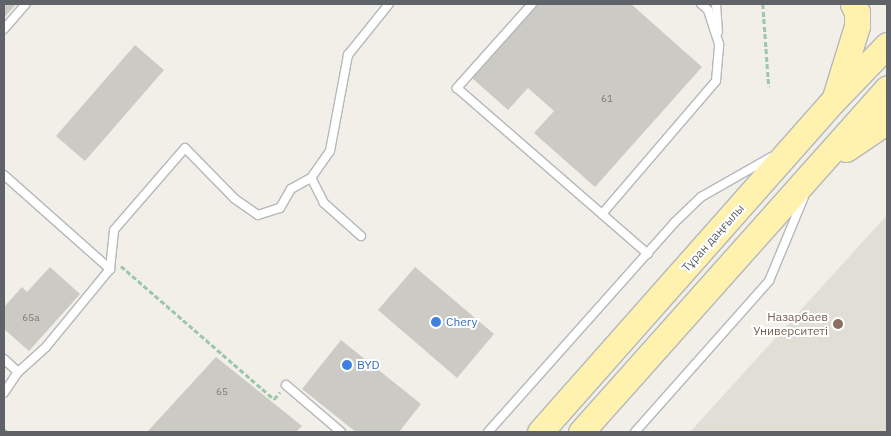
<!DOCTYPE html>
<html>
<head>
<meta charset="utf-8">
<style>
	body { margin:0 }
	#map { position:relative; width:891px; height:436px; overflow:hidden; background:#f1efe8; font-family:"IBM Plex Sans",sans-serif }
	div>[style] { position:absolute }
	.education>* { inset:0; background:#e1ded6 }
	.building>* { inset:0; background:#cccac5 }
	.path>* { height:2.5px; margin-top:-1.25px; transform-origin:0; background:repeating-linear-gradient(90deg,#9cc7a9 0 5px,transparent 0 7.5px) }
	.roads { filter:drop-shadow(1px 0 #b5b8bc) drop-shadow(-1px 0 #b5b8bc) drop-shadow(0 1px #b5b8bc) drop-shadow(0 -1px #b5b8bc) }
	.service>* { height:8px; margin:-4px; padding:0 4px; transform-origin:4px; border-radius:4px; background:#fff }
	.primary>* { height:25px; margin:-12.5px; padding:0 12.5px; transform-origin:12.5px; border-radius:12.5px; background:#fff2af }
	.dots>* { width:14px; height:14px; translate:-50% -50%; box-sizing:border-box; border:2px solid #fff; border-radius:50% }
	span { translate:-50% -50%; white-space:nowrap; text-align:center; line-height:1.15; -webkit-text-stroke:4px #fff; paint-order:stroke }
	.number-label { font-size:10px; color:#7a7d7f }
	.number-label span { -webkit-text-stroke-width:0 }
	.street-label { font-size:12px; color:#5f6368 }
	.education-label { font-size:12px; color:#785e54 }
	.right { translate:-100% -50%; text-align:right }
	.shop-label { font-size:12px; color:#366cbe }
	.left { translate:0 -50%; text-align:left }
	.frame { position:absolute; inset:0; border:5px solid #5f6368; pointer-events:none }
</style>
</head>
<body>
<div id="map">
	<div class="education">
		<div style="clip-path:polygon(887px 215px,887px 432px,690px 432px)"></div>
	</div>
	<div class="building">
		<div style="clip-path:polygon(4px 4px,16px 4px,4px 18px)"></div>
		<div style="clip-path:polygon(538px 4px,631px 4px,702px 67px,595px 187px,534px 133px,554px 111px,528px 88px,508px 110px,472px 78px)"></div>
		<div style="clip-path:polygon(135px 45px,164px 70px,85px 161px,56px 136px)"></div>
		<div style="clip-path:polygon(50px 267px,80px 294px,29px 351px,4px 329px,4px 307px,22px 287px,27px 292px)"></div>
		<div style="clip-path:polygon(415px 267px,494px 334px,457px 378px,378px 310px)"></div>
		<div style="clip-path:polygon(341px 340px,421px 404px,399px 432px,356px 432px,302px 389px)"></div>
		<div style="clip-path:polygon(216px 357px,302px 426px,296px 432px,147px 432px)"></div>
	</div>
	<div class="path">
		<div style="left:763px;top:4px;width:83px;rotate:85.9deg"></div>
		<div style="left:121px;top:266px;width:203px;rotate:41deg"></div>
		<div style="left:274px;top:399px;width:9px;rotate:-49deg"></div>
		<div style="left:4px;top:429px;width:4px;rotate:45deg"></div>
	</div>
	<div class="roads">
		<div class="service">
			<div style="left:532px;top:4px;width:113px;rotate:131.8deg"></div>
			<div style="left:457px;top:88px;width:253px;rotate:41deg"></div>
			<div style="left:716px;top:4px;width:28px;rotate:86deg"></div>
			<div style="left:4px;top:29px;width:33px;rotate:-49deg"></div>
			<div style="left:4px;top:175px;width:142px;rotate:41.6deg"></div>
			<div style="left:110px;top:269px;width:101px;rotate:129.4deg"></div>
			<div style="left:46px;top:347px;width:38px;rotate:138deg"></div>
			<div style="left:18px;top:372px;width:25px;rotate:124deg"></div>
			<div style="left:602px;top:214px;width:175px;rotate:-49.4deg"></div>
			<div style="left:716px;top:81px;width:37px;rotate:-85deg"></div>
			<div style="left:719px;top:44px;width:36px;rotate:-108deg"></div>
			<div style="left:708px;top:10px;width:9px;rotate:-139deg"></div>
			<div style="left:361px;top:236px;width:50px;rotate:-138.3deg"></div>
			<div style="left:324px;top:203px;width:28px;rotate:-117deg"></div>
			<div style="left:311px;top:178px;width:33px;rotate:-55deg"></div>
			<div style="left:330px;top:151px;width:98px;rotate:-79.4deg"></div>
			<div style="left:348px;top:55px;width:65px;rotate:-51.2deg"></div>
			<div style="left:110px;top:269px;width:39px;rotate:-84deg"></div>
			<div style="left:114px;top:230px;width:108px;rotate:-49.1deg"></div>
			<div style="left:185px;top:148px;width:71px;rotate:45.6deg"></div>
			<div style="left:235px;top:199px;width:28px;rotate:35deg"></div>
			<div style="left:258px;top:215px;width:23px;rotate:-18deg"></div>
			<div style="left:280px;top:208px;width:22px;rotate:-60deg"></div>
			<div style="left:291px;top:189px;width:23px;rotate:-29deg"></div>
			<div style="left:4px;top:359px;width:19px;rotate:43deg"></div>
			<div style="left:286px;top:385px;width:72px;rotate:40.5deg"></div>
			<div style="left:488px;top:432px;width:280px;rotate:-48.3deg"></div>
			<div style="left:674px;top:223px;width:37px;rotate:-44deg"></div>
			<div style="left:701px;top:197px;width:81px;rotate:-29.7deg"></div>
			<div style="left:635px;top:432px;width:202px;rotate:-48.4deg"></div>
			<div style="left:769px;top:281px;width:91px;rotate:-67.4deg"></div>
		</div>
		<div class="primary">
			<div style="left:836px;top:94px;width:71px;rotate:-72.8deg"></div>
			<div style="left:857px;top:26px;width:14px;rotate:-90deg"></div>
			<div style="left:857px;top:12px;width:9px;rotate:-117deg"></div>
			<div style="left:846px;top:149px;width:50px;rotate:-34.3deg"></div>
			<div style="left:540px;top:432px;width:442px;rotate:-48.5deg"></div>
			<div style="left:833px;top:101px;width:78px;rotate:-46deg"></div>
			<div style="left:581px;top:432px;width:460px;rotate:-48.3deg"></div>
		</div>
	</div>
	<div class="dots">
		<div style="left:436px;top:322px;background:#3f7fe0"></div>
		<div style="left:838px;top:324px;background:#8d6e63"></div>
		<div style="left:347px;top:365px;background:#3f7fe0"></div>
	</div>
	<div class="number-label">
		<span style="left:607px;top:99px">61</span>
		<span style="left:31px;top:318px">65а</span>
		<span style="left:222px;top:392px">65</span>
	</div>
	<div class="street-label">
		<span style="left:713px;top:238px;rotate:-48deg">Тұран даңғылы</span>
	</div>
	<div class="education-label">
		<span class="right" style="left:828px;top:324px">Назарбаев<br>Университеті</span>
	</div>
	<div class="shop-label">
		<span class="left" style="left:446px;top:322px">Chery</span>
		<span class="left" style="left:357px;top:365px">BYD</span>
	</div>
	<div class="frame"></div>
</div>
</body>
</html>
